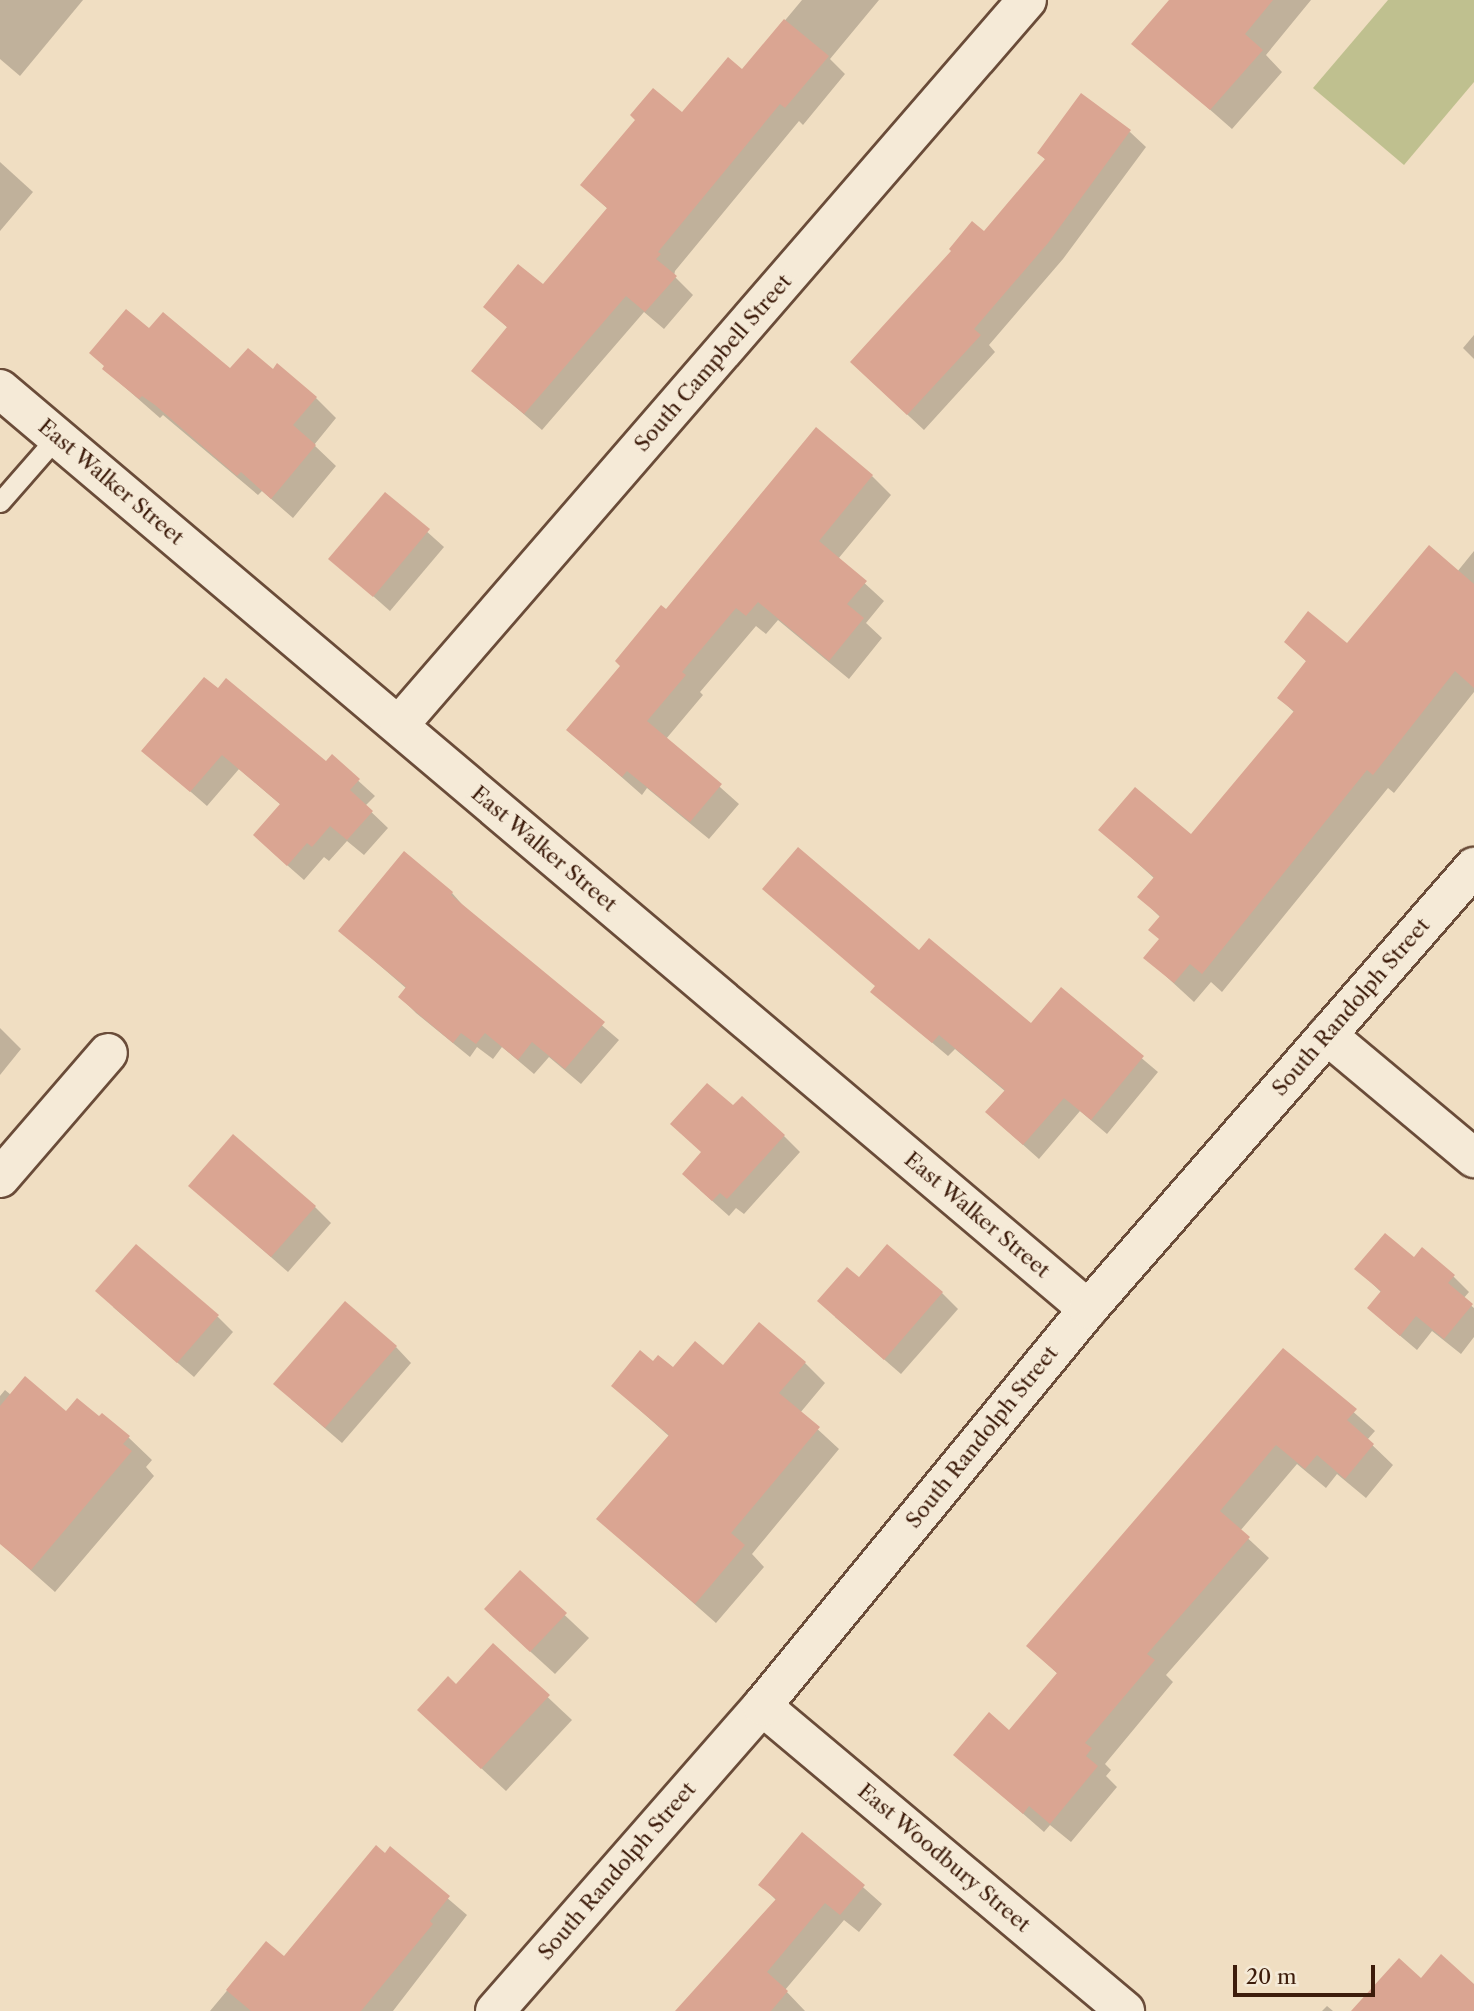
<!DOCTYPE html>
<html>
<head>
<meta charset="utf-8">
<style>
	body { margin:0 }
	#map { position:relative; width:1474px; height:2011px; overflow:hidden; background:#f0dec2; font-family:"Libre Caslon Text",serif }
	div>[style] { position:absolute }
	.green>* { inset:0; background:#bfc08f }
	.shadow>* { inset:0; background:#0003 }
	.building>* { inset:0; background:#daa592 }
	.roads { filter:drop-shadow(2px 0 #6a4c39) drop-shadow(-2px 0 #6a4c39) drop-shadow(0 2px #6a4c39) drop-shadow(0 -2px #6a4c39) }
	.lane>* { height:19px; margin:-9.5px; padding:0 9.5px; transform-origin:9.5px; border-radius:9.5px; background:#f5ead7 }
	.street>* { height:38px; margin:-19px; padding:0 19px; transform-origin:19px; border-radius:19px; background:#f5ead7 }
	.secondary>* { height:38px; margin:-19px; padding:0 19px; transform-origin:19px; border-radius:19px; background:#f5ead7 }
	span { translate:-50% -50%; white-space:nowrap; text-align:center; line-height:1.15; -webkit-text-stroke:7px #f5ead7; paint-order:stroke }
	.street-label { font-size:21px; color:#3d1c0b }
	.scale { position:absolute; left:1233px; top:1965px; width:142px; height:32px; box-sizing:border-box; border:4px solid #3d1c0b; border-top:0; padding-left:9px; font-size:21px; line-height:24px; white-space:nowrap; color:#3d1c0b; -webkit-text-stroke:5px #f5ead7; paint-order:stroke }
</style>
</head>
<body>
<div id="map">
	<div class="green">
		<div style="clip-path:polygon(1388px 0,1474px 0,1474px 82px,1404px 165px,1313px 88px)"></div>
	</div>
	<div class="shadow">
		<div style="clip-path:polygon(0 0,83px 0,20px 76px,0 59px)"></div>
		<div style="clip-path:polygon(802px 0,879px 0,830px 59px,845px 74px,803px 125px,799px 121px,675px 271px,674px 276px,693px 295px,664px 329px,644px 312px,542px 430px,473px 370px,508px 328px,486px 307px,543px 286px,608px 209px,582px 185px,742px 72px)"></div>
		<div style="clip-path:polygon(1185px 0,1311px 0,1266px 55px,1282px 72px,1232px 129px,1134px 43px)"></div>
		<div style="clip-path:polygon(1130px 132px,1146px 147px,1063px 259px,989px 345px,995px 352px,924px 430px,868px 378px,953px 251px,985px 234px,1046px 160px,1039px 153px)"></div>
		<div style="clip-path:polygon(0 162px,33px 192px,0 231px)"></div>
		<div style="clip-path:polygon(150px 331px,231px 371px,273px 371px,316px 398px,336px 418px,314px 445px,336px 466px,293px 518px,262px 491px,258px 495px,163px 415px,160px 418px,104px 369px)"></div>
		<div style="clip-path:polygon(1474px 335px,1474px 359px,1463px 348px)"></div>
		<div style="clip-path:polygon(872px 476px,891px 495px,838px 559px,884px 601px,866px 623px,882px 638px,849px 679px,778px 620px,766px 634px,756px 626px,700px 692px,703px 695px,666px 739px,739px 804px,709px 839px,647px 788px,642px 795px,568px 730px,666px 611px)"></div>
		<div style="clip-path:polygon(386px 495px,444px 547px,390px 611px,331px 559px)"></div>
		<div style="clip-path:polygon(1474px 551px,1474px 692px,1394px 793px,1388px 788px,1222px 992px,1211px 982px,1194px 1002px,1145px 957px,1160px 940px,1161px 918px,1140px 897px,1155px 879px,1101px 830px,1191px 836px,1295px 713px,1279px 698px,1307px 662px,1286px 641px,1347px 645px,1457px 572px)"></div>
		<div style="clip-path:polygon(204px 679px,326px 764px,332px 757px,375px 796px,365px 806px,388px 828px,364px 855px,347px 841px,329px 861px,324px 857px,304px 880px,271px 851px,281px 805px,239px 769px,207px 806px,144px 751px)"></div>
		<div style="clip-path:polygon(452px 893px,467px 910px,619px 1040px,581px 1084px,549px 1057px,534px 1074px,502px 1047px,493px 1059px,477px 1047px,470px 1057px,416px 1013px,400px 997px,407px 989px,340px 931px)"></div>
		<div style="clip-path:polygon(920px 952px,1032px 1025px,1061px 990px,1158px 1072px,1107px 1134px,1080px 1111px,1039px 1159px,1003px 1127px,1006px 1092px,955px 1049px,948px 1056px,872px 992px)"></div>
		<div style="clip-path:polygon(0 1028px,21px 1049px,0 1075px)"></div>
		<div style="clip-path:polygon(733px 1108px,784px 1136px,800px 1152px,744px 1214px,736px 1208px,729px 1216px,700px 1190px,703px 1153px)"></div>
		<div style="clip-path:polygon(190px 1186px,315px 1207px,331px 1223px,288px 1272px)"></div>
		<div style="clip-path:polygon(1357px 1269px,1453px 1276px,1469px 1292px,1463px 1299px,1474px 1308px,1474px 1337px,1461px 1354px,1432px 1331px,1417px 1350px,1385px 1323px,1382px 1293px)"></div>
		<div style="clip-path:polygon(942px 1293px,958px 1309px,901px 1374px,835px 1317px)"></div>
		<div style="clip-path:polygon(113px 1307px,218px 1317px,233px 1332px,194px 1377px)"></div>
		<div style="clip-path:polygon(396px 1347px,411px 1363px,342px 1443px,291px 1399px)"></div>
		<div style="clip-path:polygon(1283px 1350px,1375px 1431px,1367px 1440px,1393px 1465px,1366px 1498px,1337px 1474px,1326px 1488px,1297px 1464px,1240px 1531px,1269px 1558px,1166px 1675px,1173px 1682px,1105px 1764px,1111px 1770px,1106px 1776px,1117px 1787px,1071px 1842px,1050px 1825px,1044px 1832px,956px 1755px,1009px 1732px,1058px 1674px,1028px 1646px)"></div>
		<div style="clip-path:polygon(654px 1363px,673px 1369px,805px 1363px,825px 1383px,800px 1413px,839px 1449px,752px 1554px,764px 1567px,716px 1623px,598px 1519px,670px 1437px,613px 1386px)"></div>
		<div style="clip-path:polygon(5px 1390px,11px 1395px,66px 1414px,99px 1419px,128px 1437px,152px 1460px,146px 1467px,154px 1476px,55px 1592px,0 1543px,0 1396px)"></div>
		<div style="clip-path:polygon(520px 1573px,589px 1638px,555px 1674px,510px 1633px)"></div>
		<div style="clip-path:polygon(493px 1646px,572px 1720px,506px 1791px,443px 1733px,456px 1686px)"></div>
		<div style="clip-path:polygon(803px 1834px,882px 1904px,859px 1932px,844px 1920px,785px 1990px,805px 2011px,677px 2011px,777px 1901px,761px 1885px)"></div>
		<div style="clip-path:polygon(390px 1849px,467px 1915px,393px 2011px,210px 2011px,266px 1944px,284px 1959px)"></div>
		<div style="clip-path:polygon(1327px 2006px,1333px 2011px,1322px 2011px)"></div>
	</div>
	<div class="building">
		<div style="clip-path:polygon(1169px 0,1273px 0,1245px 34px,1263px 50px,1210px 110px,1131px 44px)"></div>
		<div style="clip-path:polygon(784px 19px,829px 56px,785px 108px,780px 104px,658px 252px,661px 254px,656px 259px,677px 276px,645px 312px,626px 296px,524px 414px,471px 371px,507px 327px,483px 307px,518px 264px,543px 284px,607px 208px,580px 185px,635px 120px,630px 115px,653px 88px,682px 112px,728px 57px,742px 69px)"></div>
		<div style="clip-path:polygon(1081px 93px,1131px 130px,1048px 243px,974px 329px,981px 335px,907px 415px,850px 362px,951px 251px,949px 249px,972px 221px,984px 231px,1045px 159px,1037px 153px)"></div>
		<div style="clip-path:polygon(126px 309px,149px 328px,163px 312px,230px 368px,248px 348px,273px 369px,277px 363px,317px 397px,293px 425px,316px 445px,271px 499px,241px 472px,237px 476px,155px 405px,142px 396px,139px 399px,102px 369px,104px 366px,89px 353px)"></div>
		<div style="clip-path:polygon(816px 427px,873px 475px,819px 541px,867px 581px,847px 604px,864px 618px,829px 661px,758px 602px,746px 616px,736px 608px,682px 672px,686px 675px,647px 721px,722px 784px,690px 822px,627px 771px,622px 777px,566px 730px,620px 666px,615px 661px,661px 605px,666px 609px)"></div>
		<div style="clip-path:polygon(385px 492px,430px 529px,373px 597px,328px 559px)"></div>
		<div style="clip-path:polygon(1429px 545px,1474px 584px,1474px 688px,1455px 671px,1373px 775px,1367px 770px,1202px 974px,1190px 964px,1174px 983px,1143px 958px,1159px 939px,1148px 930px,1160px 916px,1137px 897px,1154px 877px,1098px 830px,1135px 787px,1191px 834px,1294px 711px,1277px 698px,1306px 661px,1284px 642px,1308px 611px,1347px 643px)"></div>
		<div style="clip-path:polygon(204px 677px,218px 688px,226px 678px,326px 761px,332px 754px,360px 779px,350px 790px,373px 811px,347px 840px,330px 826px,312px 847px,307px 843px,287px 866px,253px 835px,280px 804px,222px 755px,190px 792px,141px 751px)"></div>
		<div style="clip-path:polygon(798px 847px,919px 950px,929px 938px,1031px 1023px,1061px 987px,1144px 1056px,1091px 1120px,1064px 1098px,1023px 1145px,985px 1112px,1005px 1090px,939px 1035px,932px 1043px,870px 992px,875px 986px,762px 889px)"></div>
		<div style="clip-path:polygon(404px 851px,453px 892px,451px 895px,605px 1022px,565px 1069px,532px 1042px,518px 1060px,485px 1033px,476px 1044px,461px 1033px,453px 1043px,398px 997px,406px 987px,338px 931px)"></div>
		<div style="clip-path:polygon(707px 1083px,733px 1105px,742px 1096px,785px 1135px,727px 1199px,720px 1193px,712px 1201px,682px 1174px,701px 1152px,670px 1124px)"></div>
		<div style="clip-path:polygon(233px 1134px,316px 1206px,271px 1257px,188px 1186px)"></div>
		<div style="clip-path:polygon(1385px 1233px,1414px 1257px,1422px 1247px,1455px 1275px,1448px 1283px,1473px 1304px,1444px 1339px,1416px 1316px,1400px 1336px,1367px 1308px,1381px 1291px,1354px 1269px)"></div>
		<div style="clip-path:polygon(136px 1244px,219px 1315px,177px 1363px,95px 1291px)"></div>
		<div style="clip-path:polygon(887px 1244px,943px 1292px,884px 1360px,817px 1301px,847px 1267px,859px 1277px)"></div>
		<div style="clip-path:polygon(345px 1301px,397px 1346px,325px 1428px,273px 1384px)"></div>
		<div style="clip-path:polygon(759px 1322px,806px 1362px,779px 1393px,820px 1427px,731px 1533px,745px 1545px,695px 1604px,596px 1519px,669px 1435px,611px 1386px,640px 1350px,653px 1361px,658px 1355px,673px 1367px,695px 1341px,723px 1365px)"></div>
		<div style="clip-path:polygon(1283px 1348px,1357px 1409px,1347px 1420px,1374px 1444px,1345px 1479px,1317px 1455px,1305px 1469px,1276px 1445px,1220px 1511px,1250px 1537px,1147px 1654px,1155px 1660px,1085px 1743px,1092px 1748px,1086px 1756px,1098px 1766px,1050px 1824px,1029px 1806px,1023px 1814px,953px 1755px,989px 1712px,1009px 1730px,1057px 1673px,1026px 1646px)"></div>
		<div style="clip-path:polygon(25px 1376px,66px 1411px,77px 1398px,99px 1416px,102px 1413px,130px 1436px,123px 1444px,132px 1451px,31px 1570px,0 1544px,0 1406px)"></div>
		<div style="clip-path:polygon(520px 1570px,567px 1613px,530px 1652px,484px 1609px)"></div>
		<div style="clip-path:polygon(493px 1643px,550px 1695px,481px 1769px,417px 1710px,448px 1676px,456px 1684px)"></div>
		<div style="clip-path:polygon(802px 1832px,865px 1885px,840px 1915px,825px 1903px,767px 1972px,788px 1991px,771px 2011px,675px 2011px,776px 1899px,758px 1885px)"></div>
		<div style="clip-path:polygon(376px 1845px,385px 1853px,390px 1846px,450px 1896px,430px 1921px,433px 1924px,361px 2011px,251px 2011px,226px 1990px,266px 1941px,284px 1956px)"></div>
		<div style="clip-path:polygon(1441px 1954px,1474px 1984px,1474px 2011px,1351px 2011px,1399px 1958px,1421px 1978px)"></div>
	</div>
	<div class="roads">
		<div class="lane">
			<div style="left:0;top:502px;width:86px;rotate:-48.8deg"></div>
		</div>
		<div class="street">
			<div style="left:0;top:389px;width:1425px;rotate:40.22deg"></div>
			<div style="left:399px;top:725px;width:959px;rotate:-49.1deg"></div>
			<div style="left:1327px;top:1035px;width:192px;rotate:39.9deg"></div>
			<div style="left:0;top:1178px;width:165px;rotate:-49.2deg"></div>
			<div style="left:762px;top:1706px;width:474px;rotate:40deg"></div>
		</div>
		<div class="secondary">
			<div style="left:495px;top:2011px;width:405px;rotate:-48.8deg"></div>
			<div style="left:762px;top:1706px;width:514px;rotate:-50.61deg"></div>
			<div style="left:1088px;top:1309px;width:587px;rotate:-48.87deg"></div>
		</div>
	</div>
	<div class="street-label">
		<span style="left:713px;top:363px;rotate:-49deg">South Campbell Street</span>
		<span style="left:111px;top:482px;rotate:40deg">East Walker Street</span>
		<span style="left:544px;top:849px;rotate:40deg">East Walker Street</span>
		<span style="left:1351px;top:1007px;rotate:-49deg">South Randolph Street</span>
		<span style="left:977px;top:1215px;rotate:40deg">East Walker Street</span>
		<span style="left:982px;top:1437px;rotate:-51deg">South Randolph Street</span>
		<span style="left:944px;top:1858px;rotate:40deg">East Woodbury Street</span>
		<span style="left:617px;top:1871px;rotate:-49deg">South Randolph Street</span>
	</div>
	<div class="scale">20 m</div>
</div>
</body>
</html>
